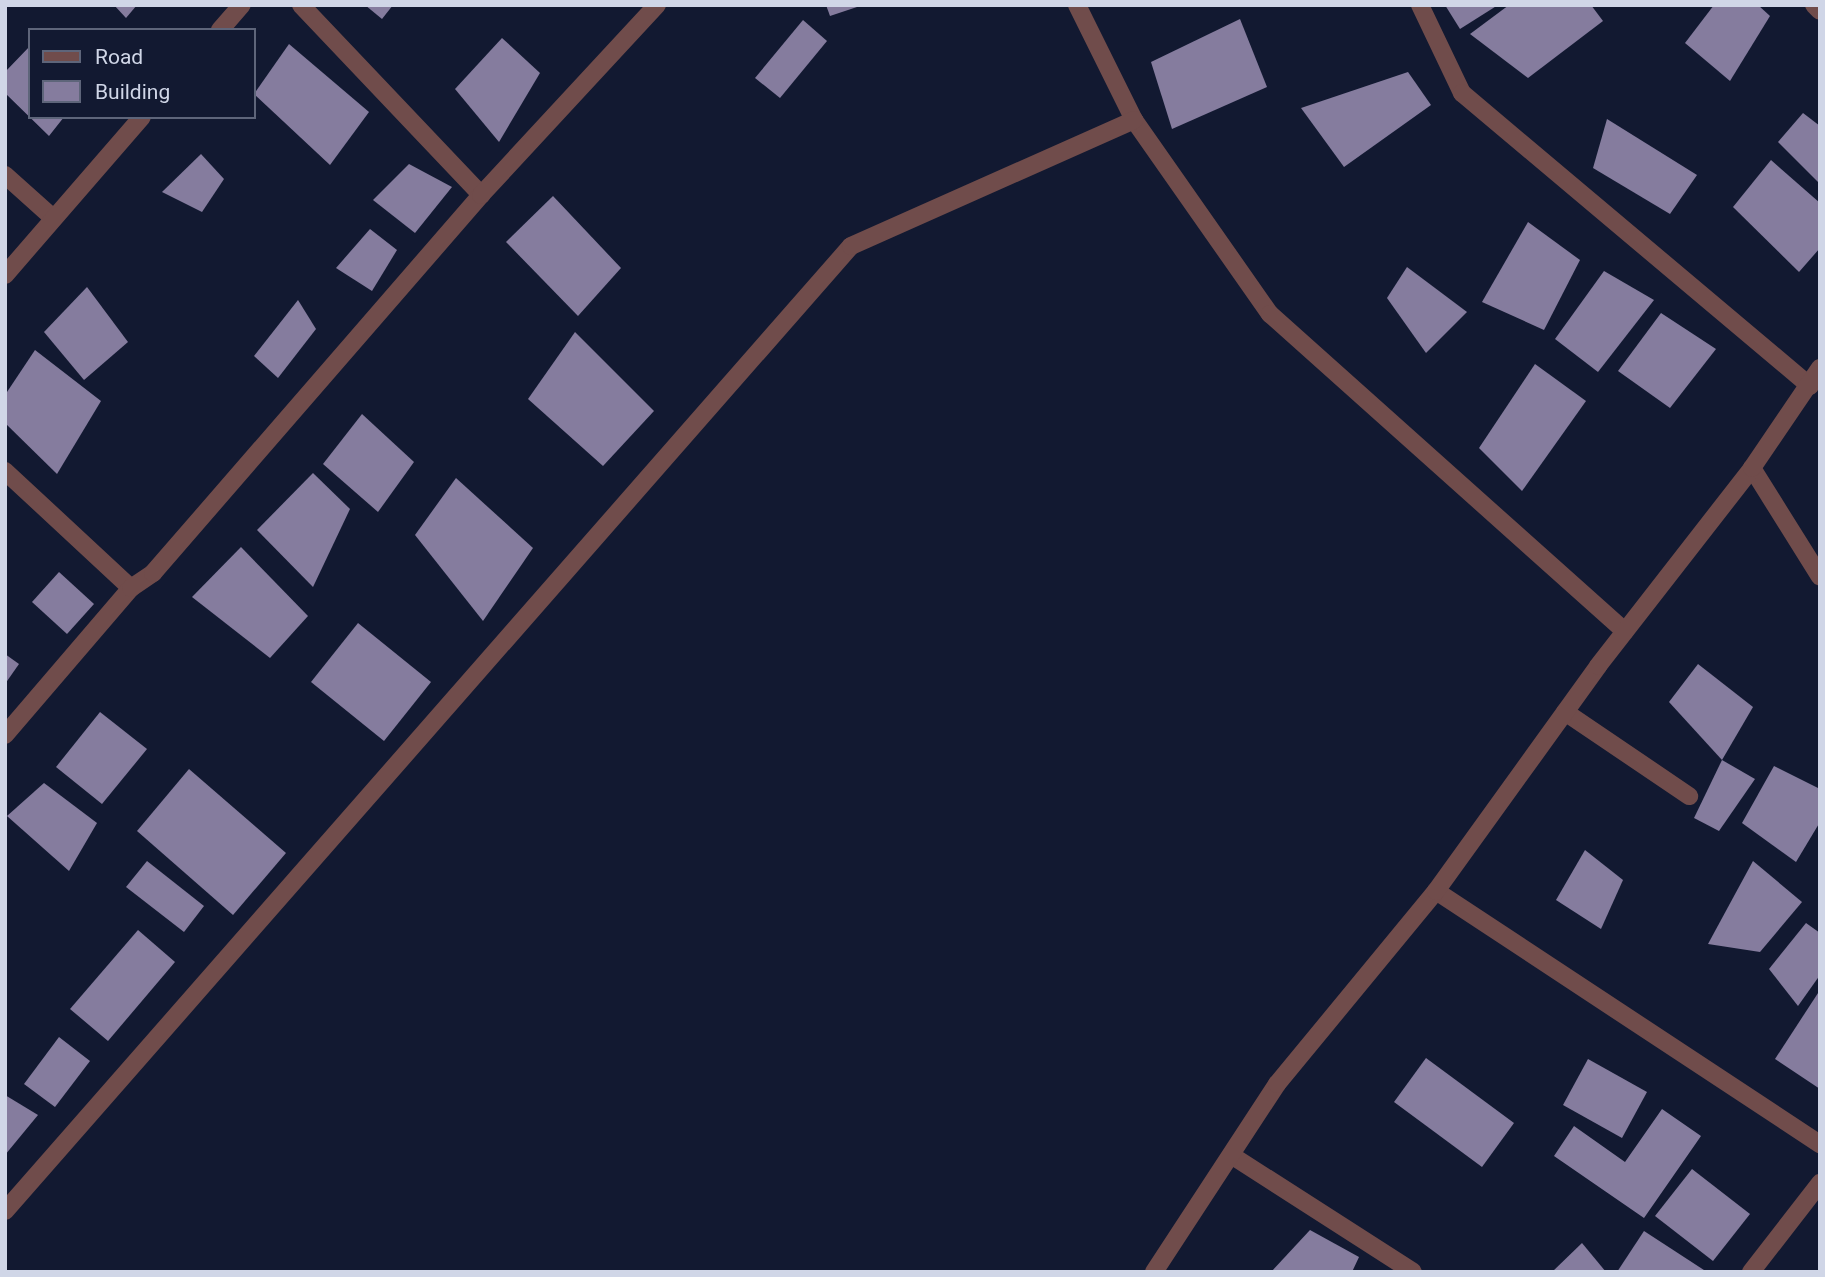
<!DOCTYPE html>
<html>
<head>
<meta charset="utf-8">
<style>
	body { margin:0 }
	#map { position:relative; width:1825px; height:1277px; overflow:hidden; background:#121931; font-family:Roboto,sans-serif }
	div>[style] { position:absolute }
	.building>* { inset:0; background:#857c9e }
	.street>* { height:18px; margin:-9px; padding:0 9px; transform-origin:9px; border-radius:9px; background:#704c4b }
	span { translate:-50% -50%; white-space:nowrap; text-align:center; line-height:1.15; -webkit-text-stroke:7px #121931; paint-order:stroke }
	.frame { position:absolute; inset:0; border:7px solid #d0d6e7; pointer-events:none }
	.legend { position:absolute; left:28px; top:28px; width:228px; height:91px; box-sizing:border-box; background:#121931; border:2px solid #5e657a; margin:0; padding:9px 12px; list-style:none; font-size:21px; color:#d0d6e7 }
	.legend li { display:flex; align-items:center; gap:14px; height:35px }
	.legend b { width:35px; border:2px solid #5e657a }
</style>
</head>
<body>
<div id="map">
	<div class="building">
		<div style="clip-path:polygon(114px 5px,137px 5px,126px 18px)"></div>
		<div style="clip-path:polygon(365px 5px,393px 5px,382px 19px)"></div>
		<div style="clip-path:polygon(826px 5px,860px 5px,860px 6px,830px 16px)"></div>
		<div style="clip-path:polygon(1445px 5px,1498px 5px,1460px 29px)"></div>
		<div style="clip-path:polygon(1509px 5px,1591px 5px,1603px 21px,1528px 78px,1470px 34px)"></div>
		<div style="clip-path:polygon(1714px 5px,1758px 5px,1770px 16px,1730px 81px,1685px 43px)"></div>
		<div style="clip-path:polygon(1240px 19px,1267px 87px,1172px 129px,1151px 62px)"></div>
		<div style="clip-path:polygon(803px 20px,827px 41px,780px 98px,755px 78px)"></div>
		<div style="clip-path:polygon(502px 38px,540px 73px,499px 142px,455px 89px)"></div>
		<div style="clip-path:polygon(289px 44px,369px 112px,330px 165px,254px 94px)"></div>
		<div style="clip-path:polygon(30px 46px,30px 117px,64px 117px,49px 136px,5px 93px,5px 72px)"></div>
		<div style="clip-path:polygon(1408px 72px,1431px 105px,1344px 167px,1301px 108px)"></div>
		<div style="clip-path:polygon(1803px 113px,1820px 126px,1820px 184px,1778px 142px)"></div>
		<div style="clip-path:polygon(1607px 119px,1697px 175px,1670px 214px,1593px 168px)"></div>
		<div style="clip-path:polygon(201px 154px,224px 179px,202px 212px,162px 192px)"></div>
		<div style="clip-path:polygon(1771px 160px,1820px 203px,1820px 248px,1799px 272px,1733px 207px)"></div>
		<div style="clip-path:polygon(409px 164px,452px 187px,415px 233px,373px 200px)"></div>
		<div style="clip-path:polygon(553px 196px,621px 268px,578px 316px,506px 242px)"></div>
		<div style="clip-path:polygon(1528px 222px,1580px 260px,1544px 330px,1482px 302px)"></div>
		<div style="clip-path:polygon(370px 229px,397px 250px,372px 291px,336px 268px)"></div>
		<div style="clip-path:polygon(1407px 267px,1467px 312px,1426px 353px,1387px 298px)"></div>
		<div style="clip-path:polygon(1604px 271px,1654px 300px,1598px 372px,1555px 339px)"></div>
		<div style="clip-path:polygon(87px 287px,128px 342px,84px 380px,44px 332px)"></div>
		<div style="clip-path:polygon(298px 300px,316px 329px,278px 378px,254px 356px)"></div>
		<div style="clip-path:polygon(1661px 313px,1716px 349px,1670px 408px,1618px 371px)"></div>
		<div style="clip-path:polygon(575px 332px,654px 411px,603px 466px,528px 399px)"></div>
		<div style="clip-path:polygon(35px 350px,101px 401px,57px 474px,5px 423px,5px 395px)"></div>
		<div style="clip-path:polygon(1535px 364px,1586px 401px,1522px 491px,1479px 448px)"></div>
		<div style="clip-path:polygon(362px 414px,414px 462px,378px 512px,323px 464px)"></div>
		<div style="clip-path:polygon(313px 473px,350px 509px,313px 587px,257px 530px)"></div>
		<div style="clip-path:polygon(456px 478px,533px 548px,483px 621px,415px 535px)"></div>
		<div style="clip-path:polygon(241px 547px,308px 616px,270px 658px,192px 597px)"></div>
		<div style="clip-path:polygon(59px 572px,94px 604px,67px 634px,32px 602px)"></div>
		<div style="clip-path:polygon(358px 623px,431px 682px,384px 741px,311px 682px)"></div>
		<div style="clip-path:polygon(5px 654px,19px 664px,5px 684px)"></div>
		<div style="clip-path:polygon(1698px 664px,1753px 707px,1722px 760px,1669px 702px)"></div>
		<div style="clip-path:polygon(100px 712px,147px 749px,102px 804px,56px 767px)"></div>
		<div style="clip-path:polygon(1722px 760px,1755px 779px,1719px 831px,1694px 818px)"></div>
		<div style="clip-path:polygon(1774px 766px,1820px 789px,1820px 822px,1796px 862px,1742px 823px)"></div>
		<div style="clip-path:polygon(189px 769px,286px 853px,233px 915px,137px 831px)"></div>
		<div style="clip-path:polygon(44px 783px,97px 823px,69px 871px,7px 816px)"></div>
		<div style="clip-path:polygon(1585px 850px,1623px 880px,1601px 929px,1556px 900px)"></div>
		<div style="clip-path:polygon(147px 861px,204px 906px,184px 932px,126px 887px)"></div>
		<div style="clip-path:polygon(1753px 861px,1802px 902px,1760px 952px,1708px 944px)"></div>
		<div style="clip-path:polygon(1806px 923px,1820px 933px,1820px 975px,1798px 1006px,1769px 969px)"></div>
		<div style="clip-path:polygon(138px 930px,175px 962px,108px 1041px,70px 1009px)"></div>
		<div style="clip-path:polygon(1820px 990px,1820px 1089px,1775px 1059px)"></div>
		<div style="clip-path:polygon(59px 1037px,90px 1061px,55px 1107px,24px 1084px)"></div>
		<div style="clip-path:polygon(1426px 1058px,1514px 1123px,1482px 1167px,1394px 1102px)"></div>
		<div style="clip-path:polygon(1588px 1059px,1647px 1092px,1622px 1138px,1563px 1105px)"></div>
		<div style="clip-path:polygon(5px 1095px,38px 1115px,5px 1155px)"></div>
		<div style="clip-path:polygon(1662px 1109px,1701px 1136px,1644px 1218px,1554px 1156px,1574px 1126px,1625px 1162px)"></div>
		<div style="clip-path:polygon(1692px 1169px,1750px 1214px,1713px 1261px,1655px 1216px)"></div>
		<div style="clip-path:polygon(1310px 1230px,1359px 1257px,1352px 1272px,1271px 1272px)"></div>
		<div style="clip-path:polygon(1644px 1231px,1707px 1272px,1617px 1272px)"></div>
		<div style="clip-path:polygon(1582px 1243px,1606px 1272px,1552px 1272px)"></div>
	</div>
	<div class="street">
		<div style="left:301px;top:5px;width:262px;rotate:46.5deg"></div>
		<div style="left:1077px;top:5px;width:128px;rotate:63.6deg"></div>
		<div style="left:1134px;top:120px;width:237px;rotate:55deg"></div>
		<div style="left:1270px;top:314px;width:476px;rotate:41.8deg"></div>
		<div style="left:1420px;top:5px;width:98px;rotate:64.5deg"></div>
		<div style="left:1462px;top:93px;width:455px;rotate:40.1deg"></div>
		<div style="left:1814px;top:5px;width:8px;rotate:45deg"></div>
		<div style="left:220px;top:30px;width:33px;rotate:-49deg"></div>
		<div style="left:5px;top:175px;width:63px;rotate:41.8deg"></div>
		<div style="left:5px;top:275px;width:209px;rotate:-49.1deg"></div>
		<div style="left:1752px;top:468px;width:128px;rotate:58deg"></div>
		<div style="left:5px;top:471px;width:172px;rotate:42.9deg"></div>
		<div style="left:1565px;top:712px;width:150px;rotate:34.1deg"></div>
		<div style="left:5px;top:735px;width:194px;rotate:-49.4deg"></div>
		<div style="left:131px;top:588px;width:27px;rotate:-34deg"></div>
		<div style="left:153px;top:573px;width:500px;rotate:-49.05deg"></div>
		<div style="left:481px;top:195px;width:259px;rotate:-47.2deg"></div>
		<div style="left:1436px;top:891px;width:460px;rotate:33.4deg"></div>
		<div style="left:1231px;top:1155px;width:216px;rotate:32.7deg"></div>
		<div style="left:5px;top:1211px;width:1283px;rotate:-48.76deg"></div>
		<div style="left:851px;top:246px;width:310px;rotate:-24deg"></div>
		<div style="left:1154px;top:1272px;width:225px;rotate:-56.8deg"></div>
		<div style="left:1277px;top:1084px;width:250px;rotate:-50.5deg"></div>
		<div style="left:1436px;top:891px;width:277px;rotate:-54.2deg"></div>
		<div style="left:1598px;top:666px;width:251px;rotate:-52.1deg"></div>
		<div style="left:1752px;top:468px;width:121px;rotate:-55.8deg"></div>
		<div style="left:1751px;top:1272px;width:113px;rotate:-52.2deg"></div>
	</div>
	<div class="frame"></div>
	<ul class="legend">
	<li><b style="height:9px;background:#704c4b"></b>Road</li>
	<li><b style="height:19px;background:#857c9e"></b>Building</li>
	</ul>
</div>
</body>
</html>
